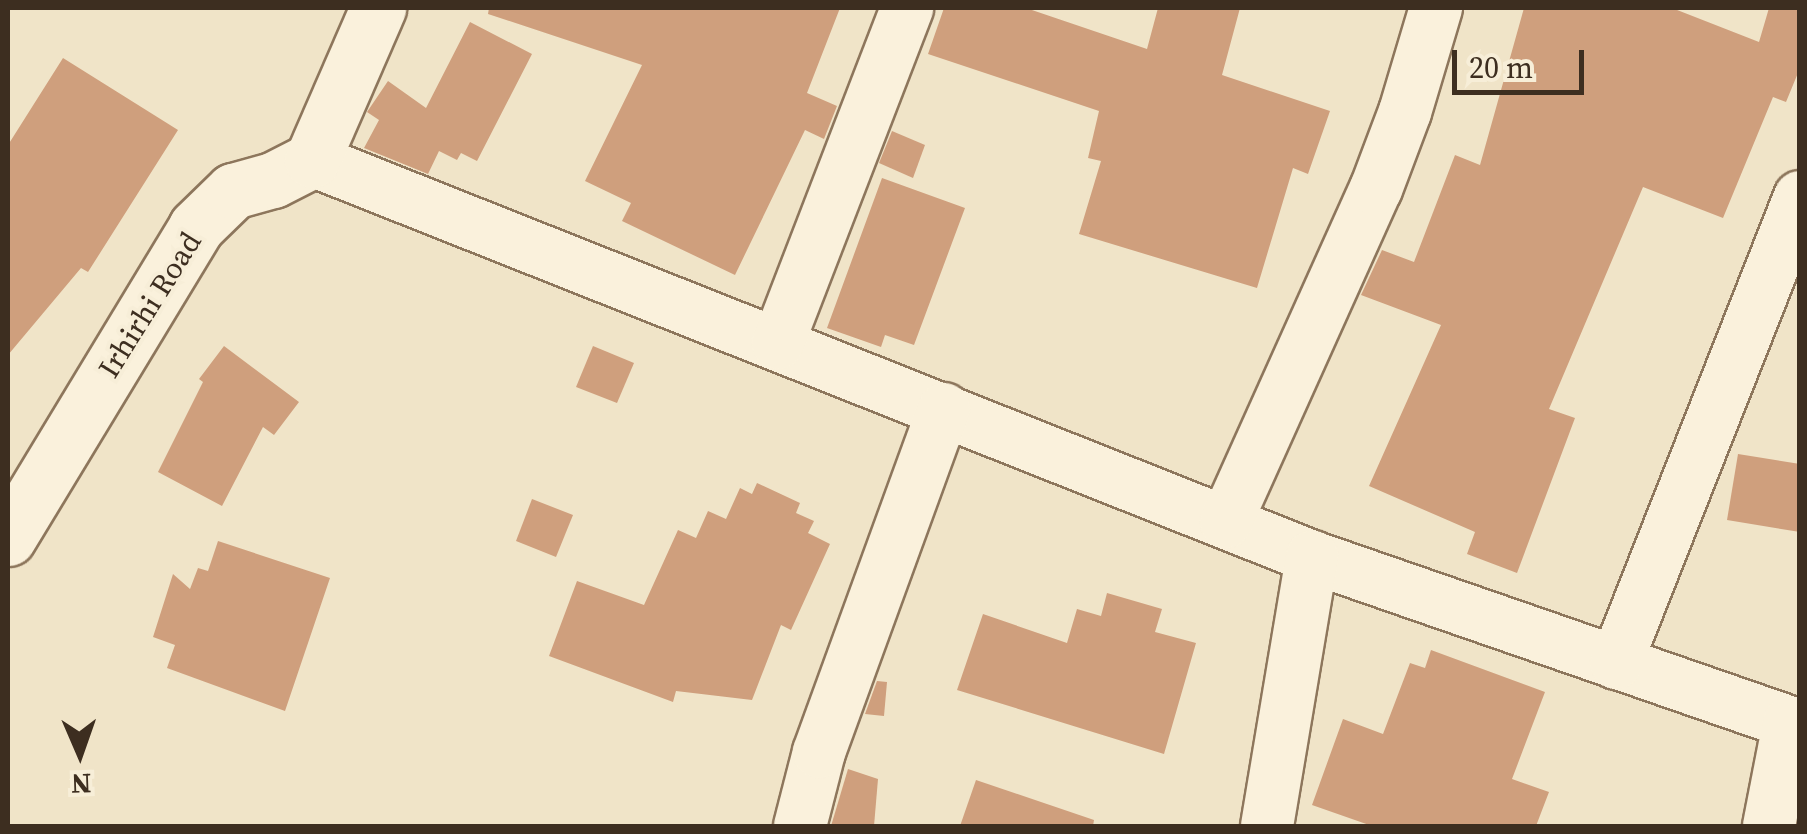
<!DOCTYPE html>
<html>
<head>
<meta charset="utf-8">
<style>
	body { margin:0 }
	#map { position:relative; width:1807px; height:834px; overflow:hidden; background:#f0e4c8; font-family:"Source Serif 4",serif }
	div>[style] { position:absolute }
	.building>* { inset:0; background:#cf9f7d }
	.roads { filter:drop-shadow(2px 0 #8d765c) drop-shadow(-2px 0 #8d765c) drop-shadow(0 2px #8d765c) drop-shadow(0 -2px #8d765c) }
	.street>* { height:52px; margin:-26px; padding:0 26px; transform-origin:26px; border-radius:26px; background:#faf1dc }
	.secondary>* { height:55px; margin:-27.5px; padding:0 27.5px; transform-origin:27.5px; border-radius:27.5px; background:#faf1dc }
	span { translate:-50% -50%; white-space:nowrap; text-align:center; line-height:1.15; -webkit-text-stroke:8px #f7eed8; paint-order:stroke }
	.street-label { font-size:30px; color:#3d2e20 }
	.frame { position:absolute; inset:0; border:10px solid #3d2e20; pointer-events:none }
	.north { position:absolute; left:30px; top:704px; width:100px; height:100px; -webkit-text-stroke:8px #f7eed8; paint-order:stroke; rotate:178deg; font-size:28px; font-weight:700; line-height:40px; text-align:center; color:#3d2e20 }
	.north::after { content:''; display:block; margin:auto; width:35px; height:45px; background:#3d2e20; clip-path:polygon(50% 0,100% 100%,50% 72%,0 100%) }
	.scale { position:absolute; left:1452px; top:50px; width:132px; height:45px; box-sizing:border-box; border:5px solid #3d2e20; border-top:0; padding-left:12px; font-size:30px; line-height:35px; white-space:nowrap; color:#3d2e20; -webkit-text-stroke:8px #f7eed8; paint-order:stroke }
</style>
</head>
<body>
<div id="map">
	<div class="building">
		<div style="clip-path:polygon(489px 8px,840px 8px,807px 93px,837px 106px,824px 139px,805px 130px,735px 275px,622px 221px,631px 203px,585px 181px,642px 65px,488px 14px)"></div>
		<div style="clip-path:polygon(944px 8px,1026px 8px,1147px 49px,1158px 8px,1240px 8px,1222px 75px,1330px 111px,1308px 174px,1293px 168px,1257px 288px,1079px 234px,1101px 161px,1088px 158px,1099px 111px,928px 54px)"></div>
		<div style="clip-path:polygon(1524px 8px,1672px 8px,1759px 42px,1769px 8px,1800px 8px,1800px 68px,1786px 102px,1773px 97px,1723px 218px,1643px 187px,1549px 409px,1575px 418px,1517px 573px,1467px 554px,1475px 532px,1369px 486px,1441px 325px,1361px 295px,1382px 250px,1414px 262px,1455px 155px,1480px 165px)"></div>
		<div style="clip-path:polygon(470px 22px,532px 54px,477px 161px,461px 153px,457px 160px,439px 151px,428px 174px,364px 148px,379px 120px,367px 112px,388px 81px,426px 108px)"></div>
		<div style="clip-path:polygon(63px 58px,178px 130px,88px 272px,81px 268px,8px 355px,8px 145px)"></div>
		<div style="clip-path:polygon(892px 131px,925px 145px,913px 178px,879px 163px)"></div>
		<div style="clip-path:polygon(882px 178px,965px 208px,914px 345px,885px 335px,881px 347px,827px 328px)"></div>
		<div style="clip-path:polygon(224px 346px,299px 402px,274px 435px,263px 427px,222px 506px,158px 472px,203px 382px,199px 379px)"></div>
		<div style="clip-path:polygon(593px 346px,634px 363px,617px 403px,576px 387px)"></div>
		<div style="clip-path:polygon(1738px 454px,1800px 464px,1800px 532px,1727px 520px)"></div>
		<div style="clip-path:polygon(757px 483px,800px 503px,796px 513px,814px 521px,808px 533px,830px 544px,791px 630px,781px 625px,752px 700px,676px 691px,673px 702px,549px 656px,577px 581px,644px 605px,678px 530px,696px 538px,708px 511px,726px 519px,740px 488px,752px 494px)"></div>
		<div style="clip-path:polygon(532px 499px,573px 515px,556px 557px,516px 541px)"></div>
		<div style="clip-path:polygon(218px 541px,330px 578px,285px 711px,167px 668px,175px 645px,153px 637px,173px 574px,190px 589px,198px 568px,208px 571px)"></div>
		<div style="clip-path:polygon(1107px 593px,1162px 609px,1155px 632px,1196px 643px,1164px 754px,957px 690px,983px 614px,1067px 643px,1077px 609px,1101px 616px)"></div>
		<div style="clip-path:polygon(1431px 650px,1545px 692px,1512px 779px,1549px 792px,1536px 826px,1372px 826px,1312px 805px,1343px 719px,1383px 734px,1410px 663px,1425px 668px)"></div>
		<div style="clip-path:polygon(877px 681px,887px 682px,884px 716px,865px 714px)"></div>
		<div style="clip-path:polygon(848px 769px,878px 779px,874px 826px,831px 826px)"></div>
		<div style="clip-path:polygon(976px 780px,1094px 820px,1093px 826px,960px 826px)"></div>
	</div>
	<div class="roads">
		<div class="street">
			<div style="left:312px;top:160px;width:1076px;rotate:21.65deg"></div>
			<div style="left:1312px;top:557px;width:516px;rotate:19.1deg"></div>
			<div style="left:778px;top:343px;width:359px;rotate:-68.9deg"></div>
			<div style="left:1226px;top:522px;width:365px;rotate:-65.8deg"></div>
			<div style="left:1376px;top:189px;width:82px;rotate:-69.4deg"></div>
			<div style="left:1405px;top:112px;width:109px;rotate:-73.4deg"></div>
			<div style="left:1616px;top:663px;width:501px;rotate:-68.45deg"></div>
			<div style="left:800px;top:826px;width:76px;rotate:-75.6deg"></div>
			<div style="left:819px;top:752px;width:365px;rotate:-70deg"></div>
			<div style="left:1267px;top:826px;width:273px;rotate:-80.5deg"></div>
			<div style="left:1769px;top:826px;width:105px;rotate:-79deg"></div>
		</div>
		<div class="secondary">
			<div style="left:8px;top:538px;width:363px;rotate:-58.8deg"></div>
			<div style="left:196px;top:227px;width:52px;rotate:-44.2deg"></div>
			<div style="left:233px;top:191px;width:41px;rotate:-15.4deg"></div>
			<div style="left:273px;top:180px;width:44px;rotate:-27.1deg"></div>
			<div style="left:312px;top:160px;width:166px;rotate:-66.5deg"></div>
		</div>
	</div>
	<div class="street-label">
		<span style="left:150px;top:305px;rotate:-58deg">Irhirhi Road</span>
	</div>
	<div class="frame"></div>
	<div class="north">N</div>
	<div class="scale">20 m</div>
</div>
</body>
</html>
